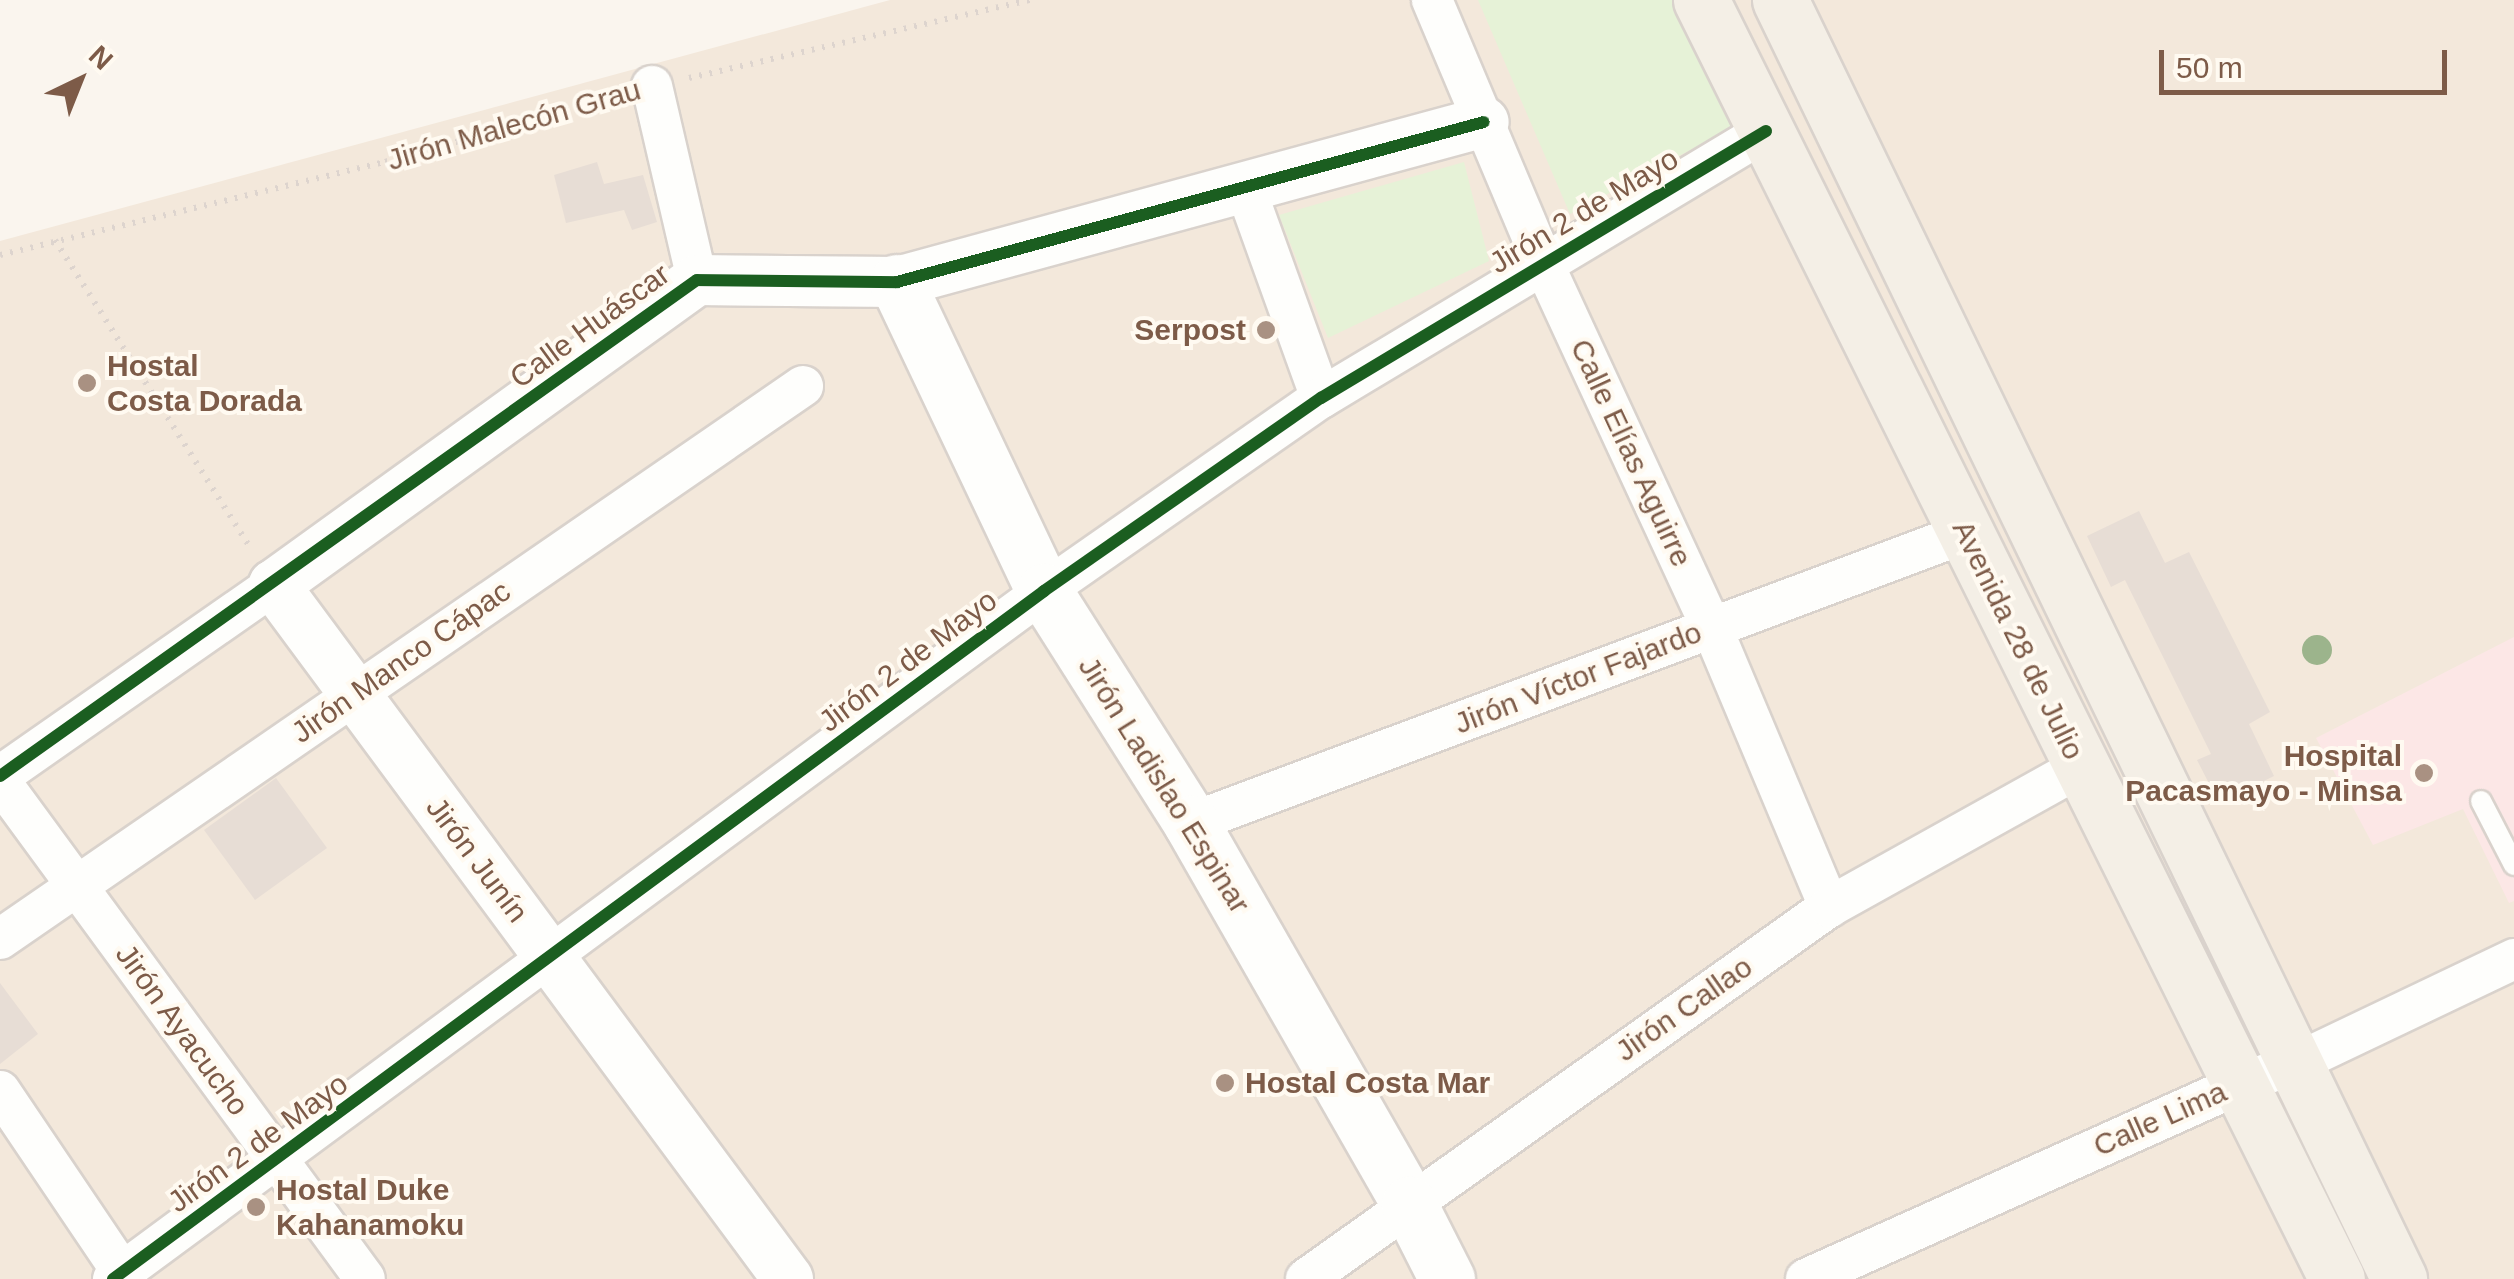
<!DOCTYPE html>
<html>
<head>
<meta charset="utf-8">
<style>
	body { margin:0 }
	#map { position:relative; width:2514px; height:1279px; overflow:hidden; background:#faf5ee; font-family:Arial,sans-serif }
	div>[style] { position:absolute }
	.residential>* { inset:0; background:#f3e8db }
	.medical>* { inset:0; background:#fce7e6 }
	.green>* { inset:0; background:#e6f2d7 }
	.building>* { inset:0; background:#e7ddd5 }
	.path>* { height:6px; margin-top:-3px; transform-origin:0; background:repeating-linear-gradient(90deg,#ddd4ce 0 2.5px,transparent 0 10.5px) }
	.roads { filter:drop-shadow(2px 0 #d9d2cc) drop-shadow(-2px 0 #d9d2cc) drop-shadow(0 2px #d9d2cc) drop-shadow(0 -2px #d9d2cc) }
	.service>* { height:20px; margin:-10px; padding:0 10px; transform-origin:10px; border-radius:10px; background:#fefefc }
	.minor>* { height:40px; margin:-20px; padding:0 20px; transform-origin:20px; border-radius:20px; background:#fefefc }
	.tertiary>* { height:50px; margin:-25px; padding:0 25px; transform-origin:25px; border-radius:25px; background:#fefefc }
	.secondary>* { height:55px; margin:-27.5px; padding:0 27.5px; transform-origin:27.5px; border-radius:27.5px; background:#fefefc }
	.primary>* { height:55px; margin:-27.5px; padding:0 27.5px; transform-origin:27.5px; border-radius:27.5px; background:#f4efe6 }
	.cycleway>* { height:12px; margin:-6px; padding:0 6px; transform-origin:6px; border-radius:6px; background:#1b5e20 }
	.trees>* { width:30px; height:30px; margin:-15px; border-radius:50%; background:#9cb48c }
	.dots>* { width:28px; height:28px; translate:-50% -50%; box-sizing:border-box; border:5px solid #fffaf1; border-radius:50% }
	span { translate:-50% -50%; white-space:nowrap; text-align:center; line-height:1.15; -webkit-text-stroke:8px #fffaf1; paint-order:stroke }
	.street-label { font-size:30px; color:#7d5b48 }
	.poi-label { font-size:30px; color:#7d5b48; font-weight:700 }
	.right { translate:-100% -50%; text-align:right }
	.left { translate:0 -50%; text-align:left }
	.north { position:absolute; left:30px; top:30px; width:100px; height:100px; -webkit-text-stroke:8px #fffaf1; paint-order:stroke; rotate:43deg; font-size:28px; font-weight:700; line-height:40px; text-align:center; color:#7d5b48 }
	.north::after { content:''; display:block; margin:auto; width:35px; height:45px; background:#7d5b48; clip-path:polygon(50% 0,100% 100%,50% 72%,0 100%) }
	.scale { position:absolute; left:2159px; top:50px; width:288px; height:45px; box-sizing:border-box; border:5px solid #7d5b48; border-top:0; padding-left:12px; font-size:30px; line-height:35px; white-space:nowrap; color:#7d5b48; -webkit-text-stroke:8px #fffaf1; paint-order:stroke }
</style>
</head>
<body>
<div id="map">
	<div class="residential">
		<div style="clip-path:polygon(890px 0,2514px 0,2514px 1279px,0 1279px,0 241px)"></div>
	</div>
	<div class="medical">
		<div style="clip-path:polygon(2514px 637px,2514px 901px,2509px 903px,2463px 809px,2373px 845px,2316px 738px)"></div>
	</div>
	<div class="green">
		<div style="clip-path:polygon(1478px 0,1682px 0,1741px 123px,1570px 214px)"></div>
		<div style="clip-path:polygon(1464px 162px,1489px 261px,1328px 338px,1279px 215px)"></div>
	</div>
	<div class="building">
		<div style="clip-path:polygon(597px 162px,604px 184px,643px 175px,657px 222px,632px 230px,624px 210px,566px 223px,554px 175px)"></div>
		<div style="clip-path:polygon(2139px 511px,2165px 563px,2189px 552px,2270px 712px,2249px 724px,2274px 776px,2219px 803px,2197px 760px,2211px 754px,2125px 580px,2111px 587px,2087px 536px)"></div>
		<div style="clip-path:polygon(276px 778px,327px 848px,255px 900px,204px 830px)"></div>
		<div style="clip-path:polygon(0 983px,38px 1034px,0 1064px)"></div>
	</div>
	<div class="path">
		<div style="left:689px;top:78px;width:350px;rotate:-12.9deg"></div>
		<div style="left:55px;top:240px;width:367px;rotate:57.6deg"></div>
		<div style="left:0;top:255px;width:396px;rotate:-13.6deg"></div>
		<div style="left:385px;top:162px;width:242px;rotate:-15.8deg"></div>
	</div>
	<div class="roads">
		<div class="service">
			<div style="left:2481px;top:801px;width:72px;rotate:62.7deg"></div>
		</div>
		<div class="minor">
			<div style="left:1432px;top:0;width:288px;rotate:67.1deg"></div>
			<div style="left:1544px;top:265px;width:400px;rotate:65.2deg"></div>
			<div style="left:1712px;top:628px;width:303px;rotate:67.2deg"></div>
			<div style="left:652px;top:86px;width:199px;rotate:76.9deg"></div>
			<div style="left:1245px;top:187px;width:224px;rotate:70.2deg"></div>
			<div style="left:0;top:776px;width:334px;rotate:-34.9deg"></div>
			<div style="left:0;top:781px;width:617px;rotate:53.76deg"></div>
			<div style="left:1191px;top:823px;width:827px;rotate:-20.54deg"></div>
			<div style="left:0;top:939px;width:975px;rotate:-34.55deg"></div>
			<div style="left:0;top:1091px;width:227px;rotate:56deg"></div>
			<div style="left:113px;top:1279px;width:1158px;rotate:-36.46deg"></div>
			<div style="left:1044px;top:591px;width:338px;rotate:-34.9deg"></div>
			<div style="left:1321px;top:398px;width:519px;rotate:-30.96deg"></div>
			<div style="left:1306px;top:1279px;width:642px;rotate:-35.42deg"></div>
			<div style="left:1829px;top:907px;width:288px;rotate:-29.1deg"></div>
			<div style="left:1806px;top:1279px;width:475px;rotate:-24.2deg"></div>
			<div style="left:2239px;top:1084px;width:59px;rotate:-20deg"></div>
			<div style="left:2294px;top:1064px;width:244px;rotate:-25.5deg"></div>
		</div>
		<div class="tertiary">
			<div style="left:788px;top:1279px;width:864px;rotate:-126.52deg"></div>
			<div style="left:274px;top:585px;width:521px;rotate:-35.79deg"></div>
			<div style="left:697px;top:280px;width:200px;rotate:0.6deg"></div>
			<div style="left:897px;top:282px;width:608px;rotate:-15.25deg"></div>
		</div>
		<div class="secondary">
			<div style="left:897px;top:282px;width:342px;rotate:64.6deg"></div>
			<div style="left:1044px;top:591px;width:275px;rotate:57.6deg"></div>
			<div style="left:1191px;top:823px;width:439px;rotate:60.2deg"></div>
			<div style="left:1409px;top:1204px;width:84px;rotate:63.1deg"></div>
		</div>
		<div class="primary">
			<div style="left:1701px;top:0;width:1428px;rotate:63.56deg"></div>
			<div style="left:1780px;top:0;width:1421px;rotate:64.17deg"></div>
		</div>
	</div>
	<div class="cycleway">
		<div style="left:0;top:776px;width:855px;rotate:-35.44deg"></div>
		<div style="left:697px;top:280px;width:200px;rotate:0.6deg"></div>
		<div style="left:897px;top:282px;width:608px;rotate:-15.25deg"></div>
		<div style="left:113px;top:1279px;width:1158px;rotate:-36.46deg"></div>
		<div style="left:1044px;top:591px;width:338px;rotate:-34.9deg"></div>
		<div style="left:1321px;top:398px;width:519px;rotate:-30.96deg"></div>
	</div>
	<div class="trees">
		<div style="left:2317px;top:650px"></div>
	</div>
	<div class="dots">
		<div style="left:1266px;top:330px;background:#a99182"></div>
		<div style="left:87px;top:383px;background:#a99182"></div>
		<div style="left:2424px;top:773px;background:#a99182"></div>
		<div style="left:1225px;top:1083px;background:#a99182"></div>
		<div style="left:256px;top:1207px;background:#a99182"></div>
	</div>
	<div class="street-label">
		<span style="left:514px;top:125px;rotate:-16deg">Jirón Malecón Grau</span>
		<span style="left:1584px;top:211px;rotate:-31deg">Jirón 2 de Mayo</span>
		<span style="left:590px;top:326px;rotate:-36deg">Calle Huáscar</span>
		<span style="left:1631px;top:453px;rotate:65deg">Calle Elías Aguirre</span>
		<span style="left:2018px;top:640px;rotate:64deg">Avenida 28 de Julio</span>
		<span style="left:908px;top:661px;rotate:-37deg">Jirón 2 de Mayo</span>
		<span style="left:401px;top:662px;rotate:-35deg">Jirón Manco Cápac</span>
		<span style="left:1578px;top:678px;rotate:-21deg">Jirón Víctor Fajardo</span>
		<span style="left:1164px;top:785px;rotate:58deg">Jirón Ladislao Espinar</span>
		<span style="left:477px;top:860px;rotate:53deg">Jirón Junín</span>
		<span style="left:1684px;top:1009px;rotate:-35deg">Jirón Callao</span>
		<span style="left:182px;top:1030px;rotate:54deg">Jirón Ayacucho</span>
		<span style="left:2160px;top:1119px;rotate:-24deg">Calle Lima</span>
		<span style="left:258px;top:1143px;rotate:-36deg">Jirón 2 de Mayo</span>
	</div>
	<div class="poi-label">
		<span class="right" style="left:1246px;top:330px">Serpost</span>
		<span class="left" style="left:107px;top:383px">Hostal<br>Costa Dorada</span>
		<span class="right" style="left:2402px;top:773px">Hospital<br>Pacasmayo - Minsa</span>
		<span class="left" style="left:1245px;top:1083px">Hostal Costa Mar</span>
		<span class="left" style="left:276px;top:1207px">Hostal Duke<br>Kahanamoku</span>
	</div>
	<div class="north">N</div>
	<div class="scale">50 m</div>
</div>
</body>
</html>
